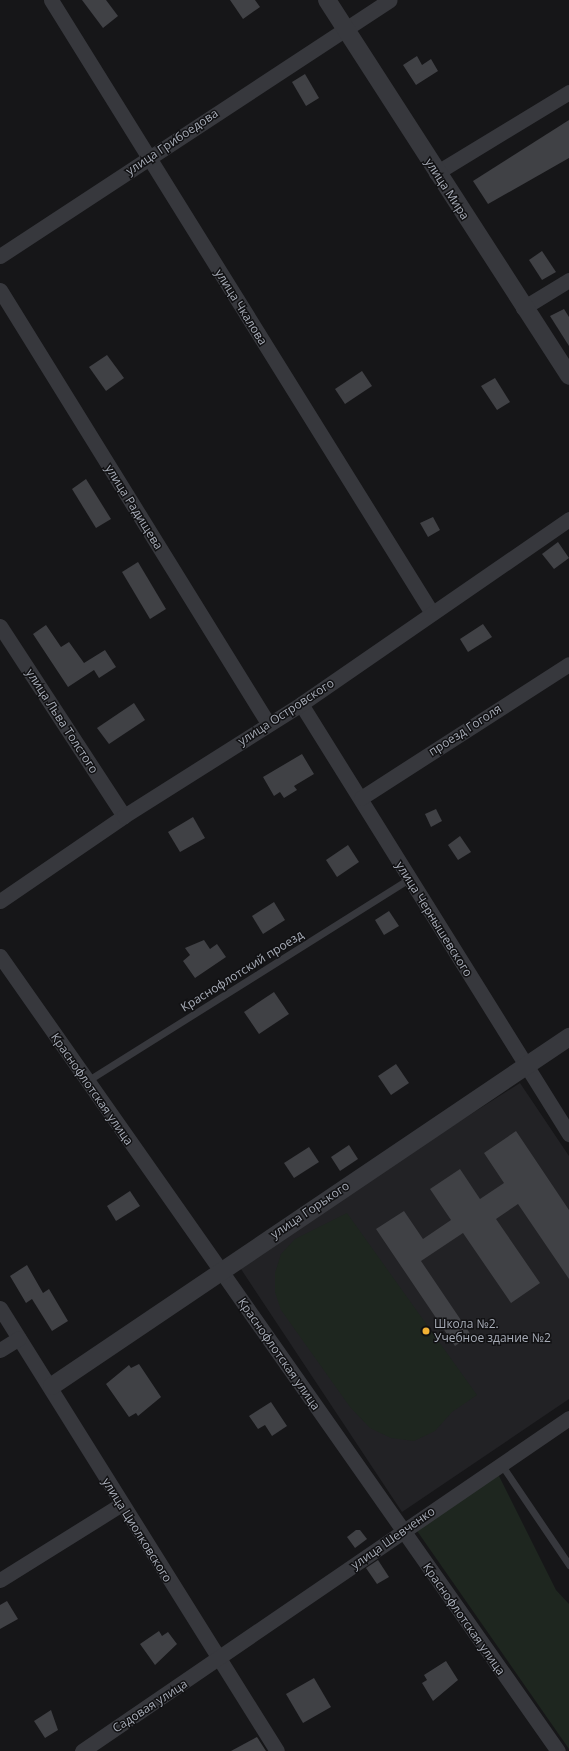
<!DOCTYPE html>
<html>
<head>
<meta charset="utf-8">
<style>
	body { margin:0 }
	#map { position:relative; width:569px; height:1751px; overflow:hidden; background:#161618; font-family:"Open Sans",sans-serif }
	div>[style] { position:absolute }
	.built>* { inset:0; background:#222225 }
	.green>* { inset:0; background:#1e261f }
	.building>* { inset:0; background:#404145 }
	.service>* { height:7px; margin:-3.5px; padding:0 3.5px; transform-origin:3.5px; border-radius:3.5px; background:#37383d }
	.minor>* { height:15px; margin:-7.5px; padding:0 7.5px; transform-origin:7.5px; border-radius:7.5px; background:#37383d }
	.tertiary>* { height:18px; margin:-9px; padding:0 9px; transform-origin:9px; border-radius:9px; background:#37383d }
	.dots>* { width:11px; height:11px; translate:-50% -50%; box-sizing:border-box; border:2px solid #111113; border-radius:50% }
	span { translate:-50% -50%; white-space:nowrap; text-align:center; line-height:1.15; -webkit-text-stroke:3px #111113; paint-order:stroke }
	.street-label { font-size:12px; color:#a8adb8 }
	.poi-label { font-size:12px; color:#a8adb8 }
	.left { translate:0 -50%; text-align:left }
</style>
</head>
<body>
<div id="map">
	<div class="built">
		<div style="clip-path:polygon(520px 1083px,569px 1156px,569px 1399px,402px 1512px,237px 1263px)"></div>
	</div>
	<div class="green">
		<div style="clip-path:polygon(347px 1213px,477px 1395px,452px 1412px,435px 1431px,414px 1441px,391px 1438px,370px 1428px,350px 1407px,281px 1310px,275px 1292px,275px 1273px,281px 1254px,295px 1239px)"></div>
		<div style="clip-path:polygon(496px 1470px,556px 1590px,569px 1604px,569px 1749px,415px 1528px)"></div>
	</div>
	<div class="building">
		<div style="clip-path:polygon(82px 0,106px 0,118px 16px,103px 28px)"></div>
		<div style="clip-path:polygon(230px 0,255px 0,260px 7px,243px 19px)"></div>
		<div style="clip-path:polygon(417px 56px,422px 65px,431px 59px,438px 71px,416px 85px,403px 65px)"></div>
		<div style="clip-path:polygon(305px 74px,319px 98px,306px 106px,292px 82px)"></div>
		<div style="clip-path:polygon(569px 120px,569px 158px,488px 204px,473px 181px)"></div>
		<div style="clip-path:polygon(542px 251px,556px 272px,542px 280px,529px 260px)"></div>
		<div style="clip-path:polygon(564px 309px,569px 317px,569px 346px,550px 316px)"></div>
		<div style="clip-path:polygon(107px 355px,124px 378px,106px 391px,89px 367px)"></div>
		<div style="clip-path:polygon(362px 371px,372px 386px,345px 404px,335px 389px)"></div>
		<div style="clip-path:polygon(495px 378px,510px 402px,497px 410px,481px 386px)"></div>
		<div style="clip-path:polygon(86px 479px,111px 519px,96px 528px,72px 489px)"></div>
		<div style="clip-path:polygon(433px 517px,440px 530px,428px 537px,420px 523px)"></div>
		<div style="clip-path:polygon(558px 542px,569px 558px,554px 569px,542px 554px)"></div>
		<div style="clip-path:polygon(138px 562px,166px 609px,150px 619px,122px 572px)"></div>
		<div style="clip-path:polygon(483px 624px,492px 637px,468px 652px,460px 639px)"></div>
		<div style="clip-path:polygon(46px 625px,61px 647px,69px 642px,84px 663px,105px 650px,116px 667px,99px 678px,94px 670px,68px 687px,33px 634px)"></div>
		<div style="clip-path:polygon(134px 703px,145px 720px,109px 744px,97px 728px)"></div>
		<div style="clip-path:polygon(302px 754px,314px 774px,294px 786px,297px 790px,284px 798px,280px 792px,274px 796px,263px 777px)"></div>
		<div style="clip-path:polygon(436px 809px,442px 821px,431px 827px,425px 814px)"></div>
		<div style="clip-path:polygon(193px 817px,205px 838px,180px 852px,168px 832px)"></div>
		<div style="clip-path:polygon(460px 836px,471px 852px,458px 860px,448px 845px)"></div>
		<div style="clip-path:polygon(348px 845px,359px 862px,337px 877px,326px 860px)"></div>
		<div style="clip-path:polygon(274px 902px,285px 920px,263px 934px,252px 916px)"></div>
		<div style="clip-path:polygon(389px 911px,399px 926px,384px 935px,375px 920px)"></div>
		<div style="clip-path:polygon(204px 940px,210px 949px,217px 944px,226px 957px,195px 978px,183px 961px,190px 955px,185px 948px)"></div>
		<div style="clip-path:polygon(274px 992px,289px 1014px,259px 1034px,244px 1012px)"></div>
		<div style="clip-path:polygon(396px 1064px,409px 1083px,391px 1095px,378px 1076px)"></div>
		<div style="clip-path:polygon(516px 1131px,569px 1210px,569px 1279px,518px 1204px,496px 1219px,540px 1283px,511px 1303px,463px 1233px,421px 1261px,471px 1335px,455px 1346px,376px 1229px,404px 1211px,423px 1239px,451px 1220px,430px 1189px,460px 1169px,480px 1199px,504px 1183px,484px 1153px)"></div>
		<div style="clip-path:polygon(349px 1145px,358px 1159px,340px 1171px,331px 1157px)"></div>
		<div style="clip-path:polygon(309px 1147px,319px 1162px,294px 1178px,284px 1163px)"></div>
		<div style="clip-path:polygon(130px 1191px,140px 1206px,116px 1221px,107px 1206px)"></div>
		<div style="clip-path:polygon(27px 1265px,43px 1293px,49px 1289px,68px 1321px,52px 1331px,32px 1299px,26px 1303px,10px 1276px)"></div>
		<div style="clip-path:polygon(139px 1364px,161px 1397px,138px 1416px,136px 1413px,129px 1417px,106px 1384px,129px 1365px,131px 1368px)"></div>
		<div style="clip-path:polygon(271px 1402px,287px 1426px,272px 1436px,265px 1425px,258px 1429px,249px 1416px)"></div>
		<div style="clip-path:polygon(356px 1530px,360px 1530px,367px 1539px,355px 1548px,347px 1537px)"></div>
		<div style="clip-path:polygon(378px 1560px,389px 1577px,377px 1584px,366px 1568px)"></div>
		<div style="clip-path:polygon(7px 1601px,18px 1619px,0 1629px,0 1605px)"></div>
		<div style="clip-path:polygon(159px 1631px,162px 1636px,168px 1632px,177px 1644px,155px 1665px,140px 1644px)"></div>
		<div style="clip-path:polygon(446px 1661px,458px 1680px,433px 1701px,422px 1683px,427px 1680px,424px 1675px)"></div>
		<div style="clip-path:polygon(314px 1678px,331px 1707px,303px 1723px,286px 1694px)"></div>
		<div style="clip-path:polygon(51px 1710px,58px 1730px,45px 1738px,34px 1721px)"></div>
		<div style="clip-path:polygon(257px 1737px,266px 1751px,231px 1751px)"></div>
	</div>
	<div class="service">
		<div style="left:87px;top:1081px;width:380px;rotate:-32.1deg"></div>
		<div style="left:501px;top:1464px;width:122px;rotate:56deg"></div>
	</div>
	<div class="minor">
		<div style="left:51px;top:0;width:722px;rotate:58.14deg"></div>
		<div style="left:436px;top:173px;width:156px;rotate:-31.3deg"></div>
		<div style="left:0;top:256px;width:466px;rotate:-33.3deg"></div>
		<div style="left:0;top:290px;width:509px;rotate:58.25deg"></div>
		<div style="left:523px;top:308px;width:54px;rotate:-31.3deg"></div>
		<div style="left:0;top:626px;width:227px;rotate:56.9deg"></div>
		<div style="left:301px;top:704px;width:507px;rotate:58.07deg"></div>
		<div style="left:361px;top:798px;width:247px;rotate:-32.8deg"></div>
		<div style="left:0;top:901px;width:150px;rotate:-34.4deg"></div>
		<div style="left:124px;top:816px;width:209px;rotate:-32.3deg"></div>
		<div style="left:301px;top:704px;width:326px;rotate:-34.6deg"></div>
		<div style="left:0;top:956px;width:971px;rotate:54.94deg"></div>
		<div style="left:0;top:1308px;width:522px;rotate:57.98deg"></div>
		<div style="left:0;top:1350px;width:22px;rotate:-32deg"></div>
		<div style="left:0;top:1580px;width:142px;rotate:-32deg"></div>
		<div style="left:82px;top:1751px;width:590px;rotate:-34.36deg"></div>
	</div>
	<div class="tertiary">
		<div style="left:327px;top:0;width:447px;rotate:57.2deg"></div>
		<div style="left:52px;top:1386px;width:624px;rotate:-34.02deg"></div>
	</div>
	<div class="dots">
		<div style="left:426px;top:1331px;background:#f2b134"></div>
	</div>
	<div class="street-label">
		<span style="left:172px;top:142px;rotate:-34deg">улица Грибоедова</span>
		<span style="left:447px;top:189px;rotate:57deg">улица Мира</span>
		<span style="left:241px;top:307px;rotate:58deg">улица Чкалова</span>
		<span style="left:134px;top:507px;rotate:58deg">улица Радищева</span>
		<span style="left:286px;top:712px;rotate:-33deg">улица Островского</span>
		<span style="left:62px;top:721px;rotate:57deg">улица Льва Толстого</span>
		<span style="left:465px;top:730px;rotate:-33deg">проезд Гоголя</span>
		<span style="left:434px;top:919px;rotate:58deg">улица Чернышевского</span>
		<span style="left:242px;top:971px;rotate:-32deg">Краснофлотский проезд</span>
		<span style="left:92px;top:1089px;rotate:55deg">Краснофлотская улица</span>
		<span style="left:310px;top:1210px;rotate:-34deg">улица Горького</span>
		<span style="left:279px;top:1354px;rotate:55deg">Краснофлотская улица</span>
		<span style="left:137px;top:1530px;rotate:58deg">улица Циолковского</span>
		<span style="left:393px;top:1538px;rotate:-35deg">улица Шевченко</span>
		<span style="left:464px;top:1619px;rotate:55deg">Краснофлотская улица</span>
		<span style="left:150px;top:1706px;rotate:-33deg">Садовая улица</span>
	</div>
	<div class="poi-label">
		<span class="left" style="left:434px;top:1331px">Школа №2.<br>Учебное здание №2</span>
	</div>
</div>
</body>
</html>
